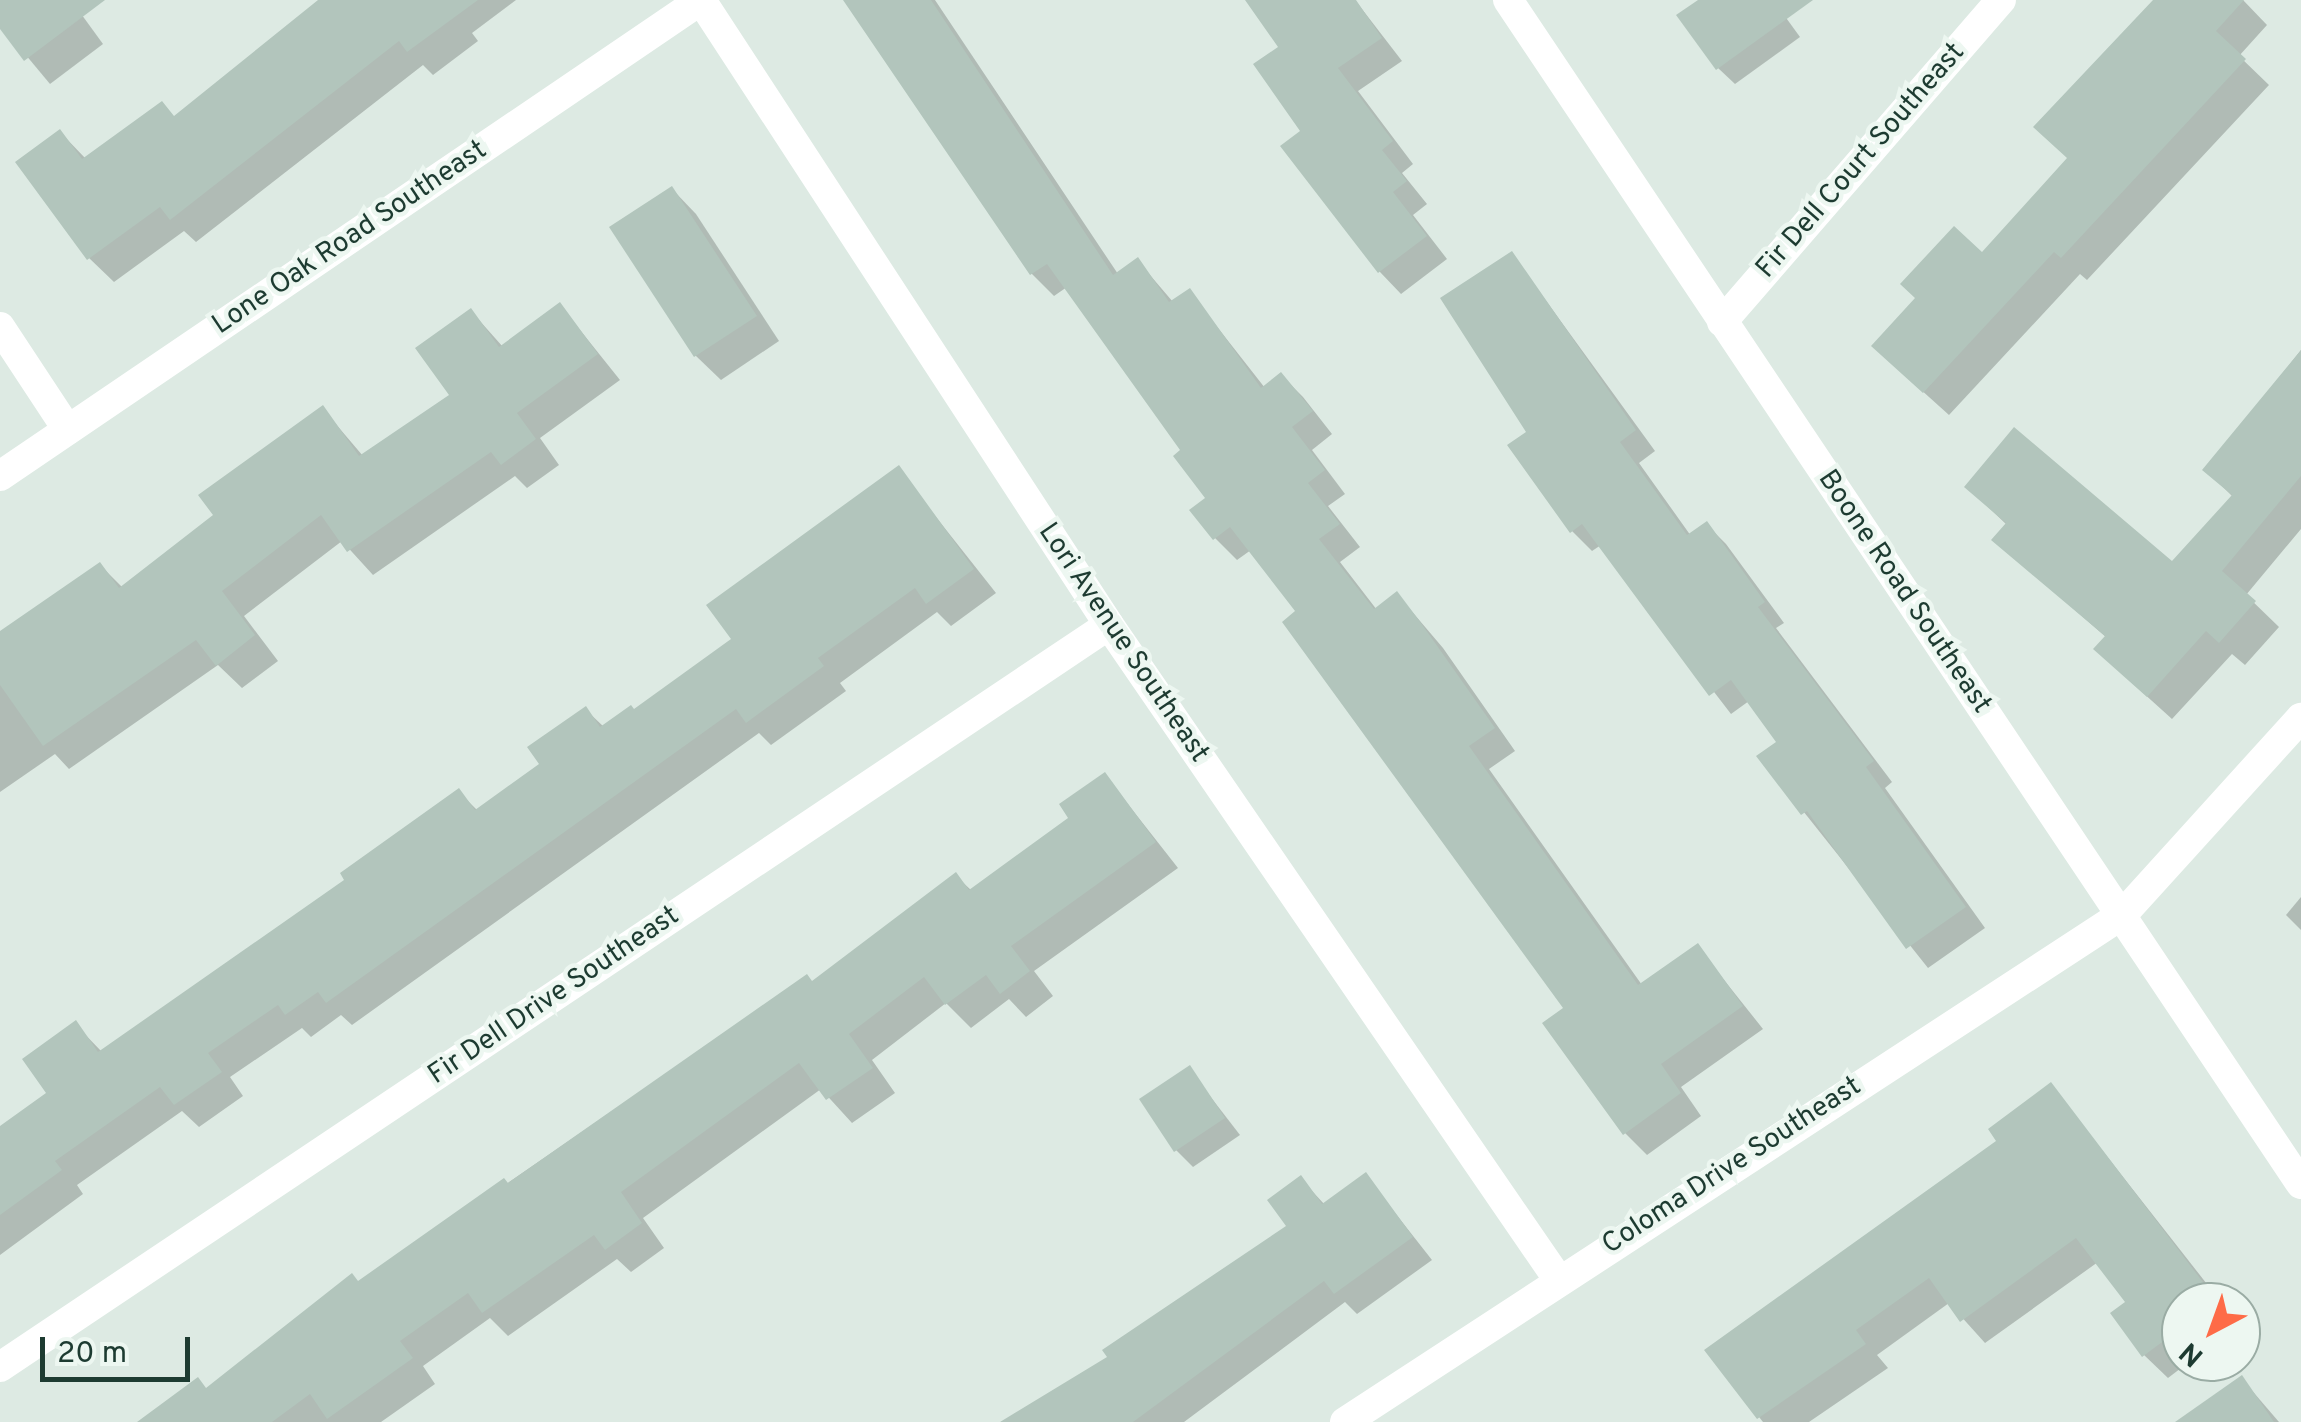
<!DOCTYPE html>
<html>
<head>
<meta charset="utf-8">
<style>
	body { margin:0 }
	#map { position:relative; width:2301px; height:1422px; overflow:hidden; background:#ddeae3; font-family:Overpass,sans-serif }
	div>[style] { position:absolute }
	.shadow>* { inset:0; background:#0003 }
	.building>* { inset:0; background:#b2c5bc }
	.minor>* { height:30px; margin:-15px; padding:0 15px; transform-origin:15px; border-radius:15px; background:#fff }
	span { translate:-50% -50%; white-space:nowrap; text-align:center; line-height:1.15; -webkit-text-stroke:9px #edf7f1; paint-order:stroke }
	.street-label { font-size:28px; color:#1d3b31 }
	.north { position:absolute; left:2161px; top:1282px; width:100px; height:100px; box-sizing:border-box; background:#edf7f1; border:2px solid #9aaca4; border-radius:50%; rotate:221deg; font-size:28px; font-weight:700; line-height:40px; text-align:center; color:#1d3b31 }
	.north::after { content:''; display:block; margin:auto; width:35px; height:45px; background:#fe6b47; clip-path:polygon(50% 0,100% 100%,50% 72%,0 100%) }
	.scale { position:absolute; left:40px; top:1337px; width:150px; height:45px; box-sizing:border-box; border:5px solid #1d3b31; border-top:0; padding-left:12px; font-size:30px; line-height:35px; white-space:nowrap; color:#1d3b31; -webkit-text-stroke:8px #edf7f1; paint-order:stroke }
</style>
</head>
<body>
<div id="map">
	<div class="shadow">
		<div style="clip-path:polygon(0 0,71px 0,103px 44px,50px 84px,0 24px)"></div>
		<div style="clip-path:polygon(326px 0,516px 0,472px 33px,478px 41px,433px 75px,423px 65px,196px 242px,184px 231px,114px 282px,89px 258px,60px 132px,86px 159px,176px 118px)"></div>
		<div style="clip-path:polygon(860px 0,935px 0,1118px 274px,1138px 261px,1173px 302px,1189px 291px,1265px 388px,1281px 375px,1303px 397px,1332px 434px,1312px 450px,1345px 494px,1328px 506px,1360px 547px,1340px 562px,1377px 610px,1397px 594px,1443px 648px,1515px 751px,1489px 769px,1642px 985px,1697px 946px,1763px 1029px,1681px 1087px,1701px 1116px,1647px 1155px,1625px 1133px,1566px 1009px,1299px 612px,1251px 550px,1237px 560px,1215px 538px,1209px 498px,1184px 451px,1067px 287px,1054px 296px,1032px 274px,851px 7px)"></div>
		<div style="clip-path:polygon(1248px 0,1355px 0,1402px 61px,1358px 91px,1413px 164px,1402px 173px,1427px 204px,1413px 215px,1447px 259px,1401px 294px,1380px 272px,1303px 131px,1281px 48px)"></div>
		<div style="clip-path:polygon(1702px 0,1773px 0,1800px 37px,1735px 84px,1718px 68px)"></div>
		<div style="clip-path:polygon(2155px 0,2243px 0,2267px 25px,2239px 56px,2269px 85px,2087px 280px,2080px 274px,1949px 415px,1899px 370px,1982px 255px,2070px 159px)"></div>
		<div style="clip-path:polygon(672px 189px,696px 214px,779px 341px,721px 380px,696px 356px,613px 228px)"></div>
		<div style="clip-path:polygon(1512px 254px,1655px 451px,1639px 463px,1691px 536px,1706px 524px,1726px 544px,1784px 623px,1776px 628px,1892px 782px,1885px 788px,1985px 928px,1928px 968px,1760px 757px,1780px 742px,1749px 701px,1731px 714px,1601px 545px,1592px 551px,1572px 531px,1529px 432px)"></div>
		<div style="clip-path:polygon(560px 305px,620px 380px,540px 438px,559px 465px,527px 488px,515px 476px,373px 575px,342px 541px,244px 616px,278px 661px,242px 688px,218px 665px,69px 769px,55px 754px,0 792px,0 633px,100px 565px,123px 588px,217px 516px,323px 409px,363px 456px,453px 395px,471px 311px,503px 347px)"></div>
		<div style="clip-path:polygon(2301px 350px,2301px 529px,2246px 595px,2279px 627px,2245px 665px,2232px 654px,2172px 719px,2121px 673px,2107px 638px,1995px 540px,2007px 525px,1967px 487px,2172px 565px,2233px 497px,2206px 470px)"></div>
		<div style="clip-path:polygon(898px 469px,996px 593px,951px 626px,937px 612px,840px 683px,846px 691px,771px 745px,759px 733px,352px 1025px,341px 1015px,311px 1037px,302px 1028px,230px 1077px,243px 1096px,199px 1127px,182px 1111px,77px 1185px,83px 1194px,0 1255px,0 1129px,49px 1093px,75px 1024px,102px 1052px,348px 881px,459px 792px,478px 811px,542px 765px,585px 709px,604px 727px,634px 712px,734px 640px)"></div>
		<div style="clip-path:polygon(1105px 775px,1178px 868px,1034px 971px,1053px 996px,1026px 1017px,1009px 999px,971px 1028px,946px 1003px,872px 1060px,895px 1093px,852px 1123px,821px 1089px,643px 1218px,664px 1248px,631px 1272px,617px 1259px,508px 1336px,490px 1318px,423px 1366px,435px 1384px,381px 1422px,139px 1422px,207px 1390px,807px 977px,813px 984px,956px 876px,972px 891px,1072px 819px)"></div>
		<div style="clip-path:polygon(2301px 897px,2301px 930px,2286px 915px)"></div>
		<div style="clip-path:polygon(1189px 1069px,1240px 1135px,1193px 1167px,1176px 1150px)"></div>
		<div style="clip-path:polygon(2051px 1085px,2221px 1302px,2181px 1302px,2181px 1362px,2189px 1362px,2168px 1378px,2144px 1355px,2128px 1303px,2098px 1262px,1985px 1343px,1949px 1303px,1877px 1355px,1888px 1368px,1809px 1422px,1763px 1422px,1759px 1417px)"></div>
		<div style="clip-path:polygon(1366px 1176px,1432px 1260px,1357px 1314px,1345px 1302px,1184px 1422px,1005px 1422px,1110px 1358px,1290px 1227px,1301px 1179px,1325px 1205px)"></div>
		<div style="clip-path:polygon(2242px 1379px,2279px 1422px,2181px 1422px)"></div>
	</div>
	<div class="building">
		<div style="clip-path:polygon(0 0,105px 0,24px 61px,0 29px)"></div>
		<div style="clip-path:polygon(318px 0,478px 0,407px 52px,399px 41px,170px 220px,160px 207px,87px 260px,15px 162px,60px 129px,82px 159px,162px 101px,174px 116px)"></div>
		<div style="clip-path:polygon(843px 0,931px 0,1113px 275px,1138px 257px,1169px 302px,1190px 288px,1261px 388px,1281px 372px,1313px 411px,1292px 427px,1325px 470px,1308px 483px,1340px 524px,1319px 539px,1374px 609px,1397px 591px,1421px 623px,1495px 728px,1469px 746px,1638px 985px,1698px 943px,1743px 1006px,1661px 1064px,1681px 1093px,1623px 1135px,1542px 1023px,1563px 1008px,1282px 622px,1295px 611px,1230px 527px,1213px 540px,1189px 510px,1205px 498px,1173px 456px,1180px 450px,1047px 264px,1030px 275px)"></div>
		<div style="clip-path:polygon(1245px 0,1356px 0,1382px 38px,1338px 68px,1393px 141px,1382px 150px,1407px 181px,1393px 192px,1427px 236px,1378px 273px,1280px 146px,1300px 131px,1253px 64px,1278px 47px)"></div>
		<div style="clip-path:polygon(1698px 0,1813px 0,1716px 70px,1676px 15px)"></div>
		<div style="clip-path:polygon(2153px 0,2244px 0,2216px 31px,2246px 59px,2061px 258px,2054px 252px,1923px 393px,1871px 346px,1915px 298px,1900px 284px,1954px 226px,1982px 252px,2067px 158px,2033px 127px)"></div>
		<div style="clip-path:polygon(672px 186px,757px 316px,694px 357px,609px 227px)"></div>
		<div style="clip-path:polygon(1512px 251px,1636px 430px,1620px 442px,1687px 535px,1707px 521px,1765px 602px,1758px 607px,1874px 761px,1866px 767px,1966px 907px,1906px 949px,1807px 811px,1801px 815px,1756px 756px,1776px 742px,1731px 680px,1709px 696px,1582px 524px,1570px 533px,1507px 445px,1526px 432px,1440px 298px)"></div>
		<div style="clip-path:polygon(560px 302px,598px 354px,517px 413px,536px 439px,501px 465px,491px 452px,347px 552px,321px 515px,222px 591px,255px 635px,216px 666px,196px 640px,43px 746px,0 685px,0 631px,100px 562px,119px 588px,213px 515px,198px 495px,323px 405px,359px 456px,449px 395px,415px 348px,471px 308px,499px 347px)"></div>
		<div style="clip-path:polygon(2301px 350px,2301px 476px,2222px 571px,2256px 601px,2219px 643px,2206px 631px,2147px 697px,2093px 649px,2105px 636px,1991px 540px,2006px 523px,1964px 487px,2014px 427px,2172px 561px,2232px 495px,2202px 470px)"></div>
		<div style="clip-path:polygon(899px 465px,974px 569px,926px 604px,915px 588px,818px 658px,824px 666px,746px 723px,736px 709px,326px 1003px,318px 992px,285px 1015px,278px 1005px,208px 1053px,222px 1072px,174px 1105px,160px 1087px,55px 1161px,62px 1170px,0 1215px,0 1126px,46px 1093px,22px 1059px,76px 1020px,98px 1052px,344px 880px,340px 873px,459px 788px,475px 810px,539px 764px,527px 747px,586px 706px,600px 727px,631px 705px,634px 709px,731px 639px,706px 605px)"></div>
		<div style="clip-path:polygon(1105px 772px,1156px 842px,1011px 946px,1030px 971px,1000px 994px,986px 975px,945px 1005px,924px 977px,849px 1034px,873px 1068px,826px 1100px,799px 1063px,621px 1192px,642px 1223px,605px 1250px,594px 1235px,482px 1313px,468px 1293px,400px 1341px,413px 1358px,327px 1419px,310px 1394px,272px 1422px,137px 1422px,198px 1377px,206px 1388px,352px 1273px,358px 1281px,504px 1178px,508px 1183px,807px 974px,812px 981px,956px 872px,969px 890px,1068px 818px,1059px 804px)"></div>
		<div style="clip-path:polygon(1190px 1065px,1225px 1118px,1174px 1152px,1139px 1099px)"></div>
		<div style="clip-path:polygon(2051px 1082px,2218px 1302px,2181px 1302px,2181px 1328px,2142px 1357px,2110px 1313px,2125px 1302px,2076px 1238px,1960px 1322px,1929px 1278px,1856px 1330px,1866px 1344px,1757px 1419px,1704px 1350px,1996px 1141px,1988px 1129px)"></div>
		<div style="clip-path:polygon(1366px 1172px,1413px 1237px,1334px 1294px,1324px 1281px,1133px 1422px,1000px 1422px,1107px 1357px,1102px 1350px,1286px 1226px,1267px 1200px,1301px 1175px,1322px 1204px)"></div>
		<div style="clip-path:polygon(2242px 1375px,2274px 1422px,2175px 1422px)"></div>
	</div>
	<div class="minor">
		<div style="left:1508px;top:0;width:1425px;rotate:56.19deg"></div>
		<div style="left:1722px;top:322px;width:426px;rotate:-49.1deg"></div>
		<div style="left:0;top:327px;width:123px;rotate:56.6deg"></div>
		<div style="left:0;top:476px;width:847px;rotate:-34.18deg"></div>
		<div style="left:701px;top:0;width:746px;rotate:56.86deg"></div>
		<div style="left:1109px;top:625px;width:793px;rotate:55.53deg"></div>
		<div style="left:0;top:1367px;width:1334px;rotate:-33.79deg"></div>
		<div style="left:1345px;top:1422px;width:929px;rotate:-33.14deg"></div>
		<div style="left:2123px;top:914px;width:265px;rotate:-47.8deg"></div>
	</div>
	<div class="street-label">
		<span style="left:1861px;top:161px;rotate:-49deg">Fir Dell Court Southeast</span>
		<span style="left:350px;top:238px;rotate:-34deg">Lone Oak Road Southeast</span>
		<span style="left:1904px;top:592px;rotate:56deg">Boone Road Southeast</span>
		<span style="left:1123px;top:643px;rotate:56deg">Lori Avenue Southeast</span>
		<span style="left:554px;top:996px;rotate:-34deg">Fir Dell Drive Southeast</span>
		<span style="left:1732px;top:1166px;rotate:-33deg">Coloma Drive Southeast</span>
	</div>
	<div class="north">N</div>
	<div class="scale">20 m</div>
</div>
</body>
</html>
